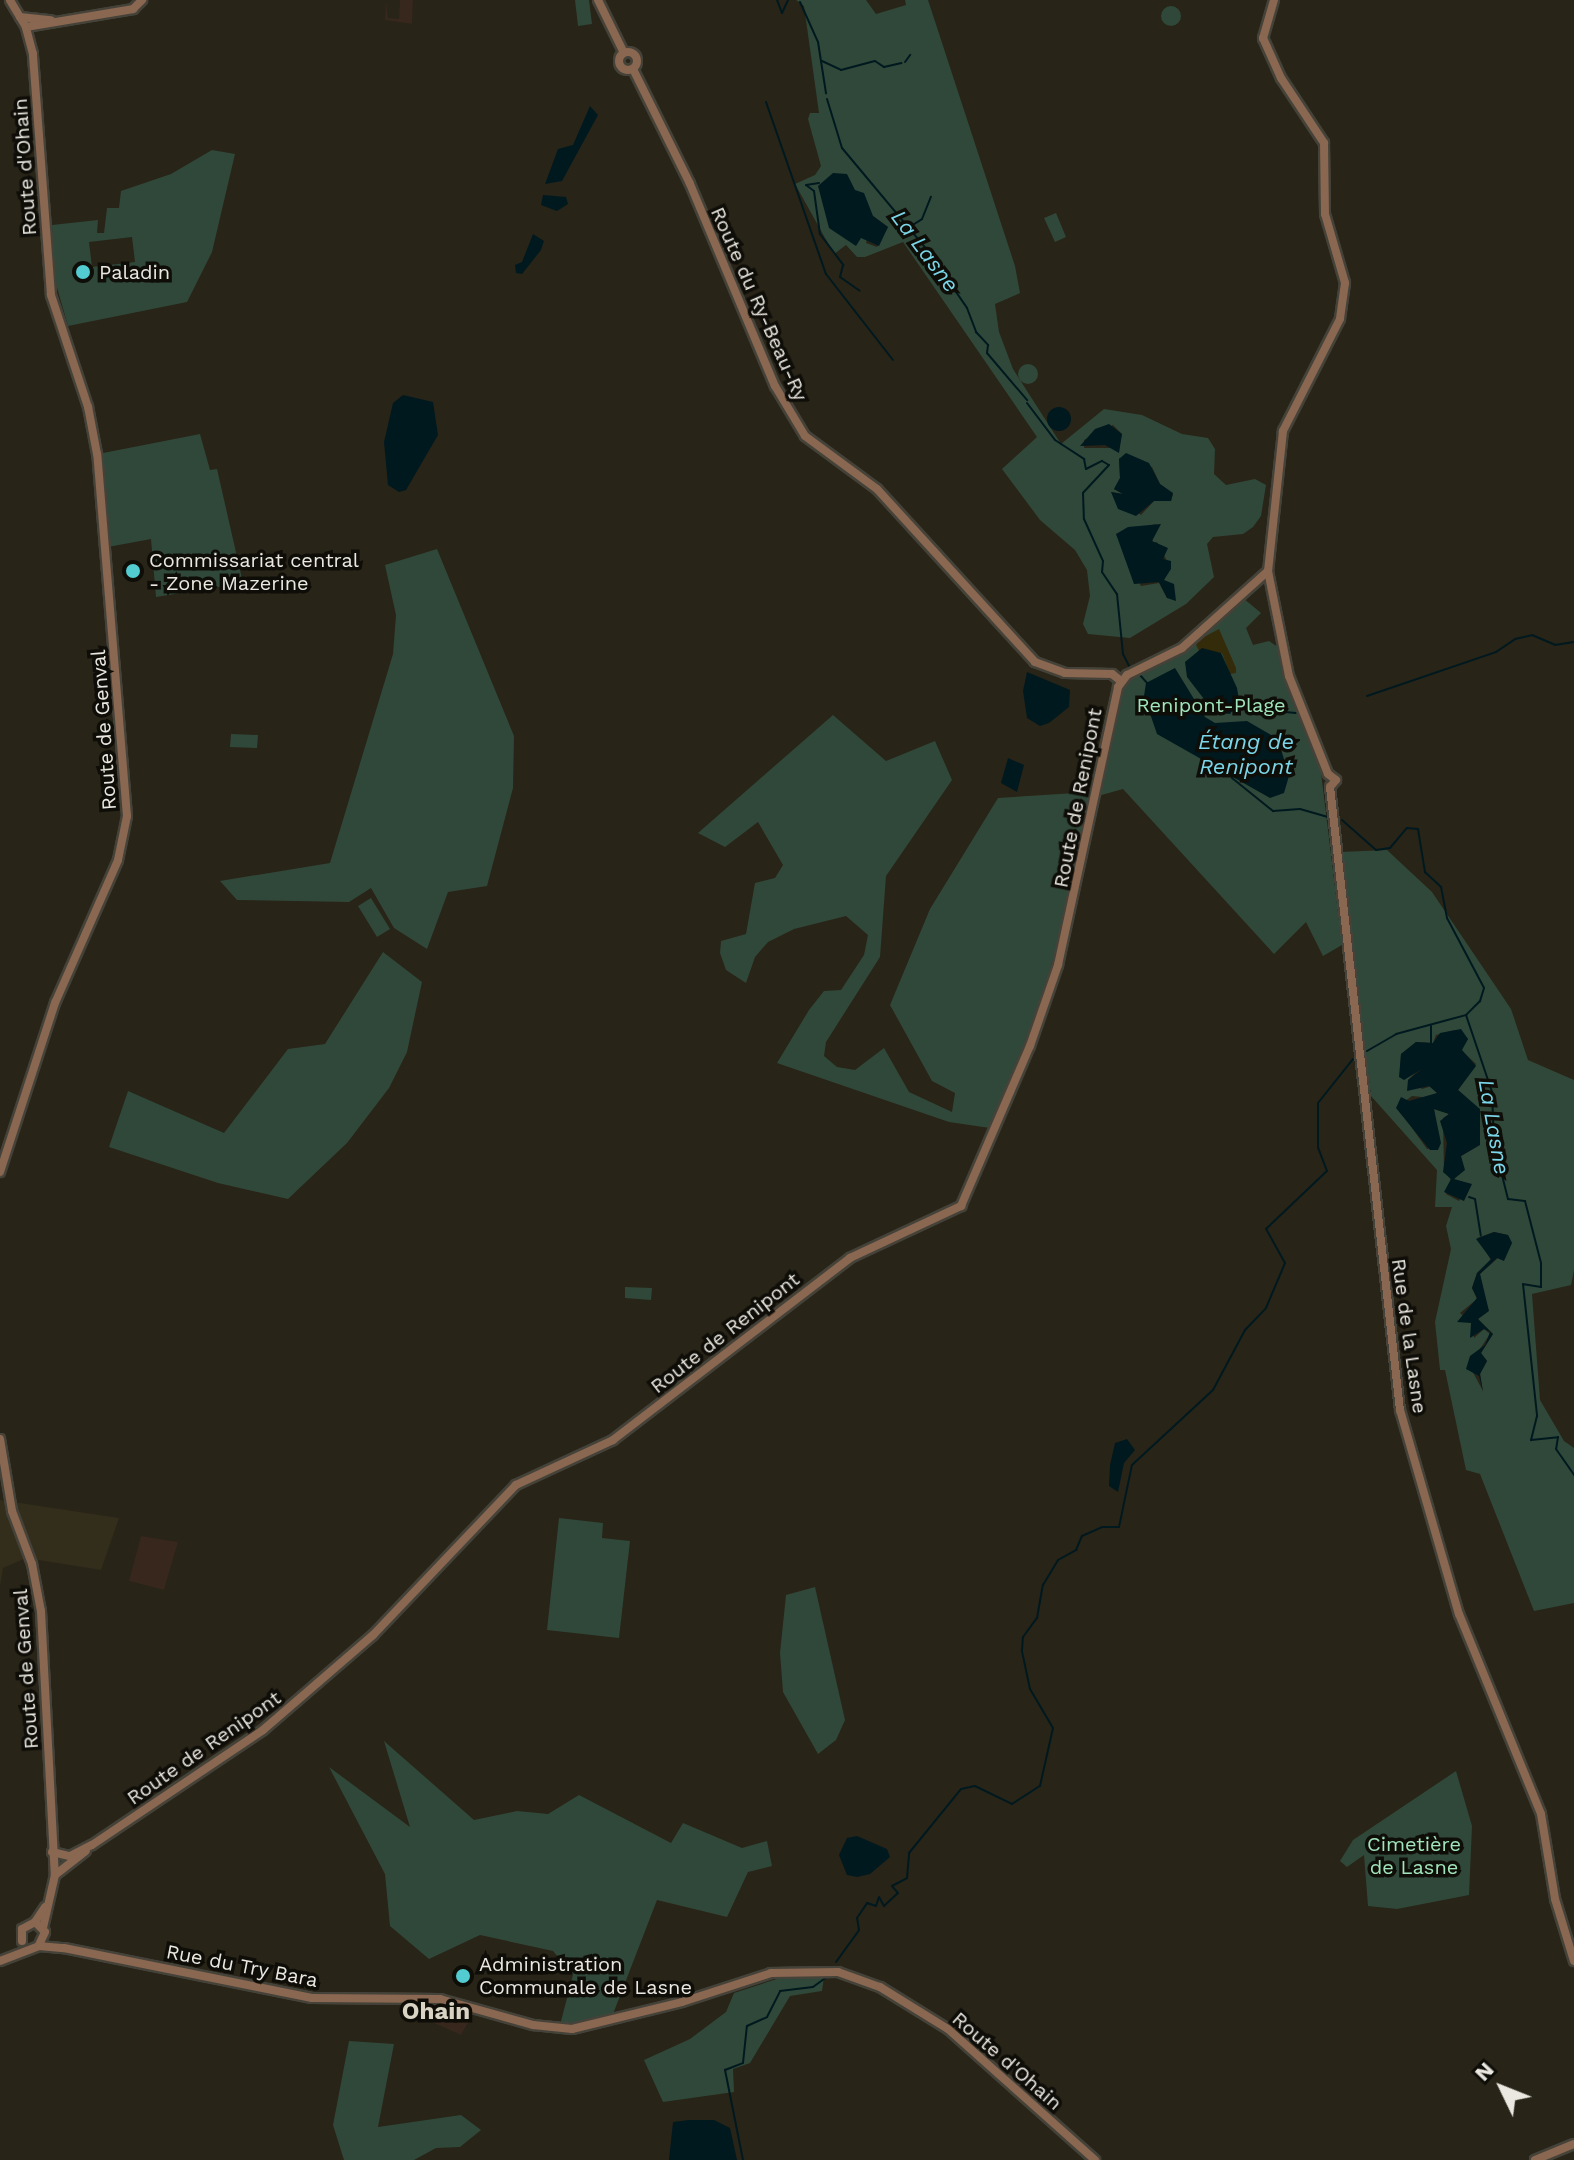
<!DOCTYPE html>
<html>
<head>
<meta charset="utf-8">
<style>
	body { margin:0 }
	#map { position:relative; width:1574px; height:2160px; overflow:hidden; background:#282418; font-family:"Work Sans",sans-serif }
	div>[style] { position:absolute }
	.built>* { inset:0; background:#332d1b }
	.education>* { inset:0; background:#37271d }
	.green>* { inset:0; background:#304839 }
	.round { border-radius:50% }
	.sand>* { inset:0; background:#332b0a }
	.water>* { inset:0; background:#00191f }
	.stream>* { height:2px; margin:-1px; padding:0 1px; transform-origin:1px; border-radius:1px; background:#00191f }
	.roads { filter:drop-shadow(2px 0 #454239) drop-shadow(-2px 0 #454239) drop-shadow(0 2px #454239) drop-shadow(0 -2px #454239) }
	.secondary>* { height:8px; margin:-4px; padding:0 4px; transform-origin:4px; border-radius:4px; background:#896750 }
	.secondary>.ring { margin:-4px; padding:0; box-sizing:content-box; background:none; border:8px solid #896750; border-radius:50% }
	.dots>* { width:22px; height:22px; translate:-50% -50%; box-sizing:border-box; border:4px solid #0f0d08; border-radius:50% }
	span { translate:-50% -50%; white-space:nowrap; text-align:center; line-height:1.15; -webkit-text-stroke:7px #0f0d08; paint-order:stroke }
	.street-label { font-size:20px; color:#eae8e0 }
	.poi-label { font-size:20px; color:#eae8e0 }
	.left { translate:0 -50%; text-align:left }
	.park-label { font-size:20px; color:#a0e5bb }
	.water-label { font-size:22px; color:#7ad6e8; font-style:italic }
	.quarter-label { font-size:24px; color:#d9d3c4; font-weight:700 }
	.north { position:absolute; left:1462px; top:2048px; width:80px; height:80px; -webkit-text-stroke:6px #0f0d08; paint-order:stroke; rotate:313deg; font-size:22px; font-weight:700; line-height:32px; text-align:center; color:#eae8e0 }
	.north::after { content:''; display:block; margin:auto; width:28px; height:36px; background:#eae8e0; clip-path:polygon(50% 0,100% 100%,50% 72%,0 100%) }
</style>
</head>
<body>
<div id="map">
	<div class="built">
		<div style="clip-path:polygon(0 1500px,119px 1518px,101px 1570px,26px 1558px,3px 1568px,0 1586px)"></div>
	</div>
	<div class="education">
		<div style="clip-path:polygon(400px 0,413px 0,412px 24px,385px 20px,386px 2px,388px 18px,399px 19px)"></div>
		<div style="clip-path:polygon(141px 1536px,178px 1542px,164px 1590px,129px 1581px)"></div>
		<div style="clip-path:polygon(441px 2003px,473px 2014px,461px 2035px,405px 2010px,405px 2004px)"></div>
	</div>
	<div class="green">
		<div style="clip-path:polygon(575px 0,589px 0,592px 24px,578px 26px)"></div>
		<div style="clip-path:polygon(evenodd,796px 0,866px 0,876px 14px,906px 5px,905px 0,928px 0,1015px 266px,1020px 293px,995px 304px,999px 332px,1013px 369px,1061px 444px,1104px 409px,1142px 415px,1182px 434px,1208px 438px,1215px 449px,1214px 474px,1226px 485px,1255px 479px,1266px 485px,1261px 516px,1253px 527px,1243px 534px,1213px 537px,1207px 544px,1214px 577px,1186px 604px,1130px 638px,1088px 634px,1083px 624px,1090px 596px,1087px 570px,1075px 550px,1040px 520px,1002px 469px,1037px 437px,903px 242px,865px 257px,857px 257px,846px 245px,834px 254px,795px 184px,815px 175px,821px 166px,808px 119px,810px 113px,819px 113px,804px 6px,796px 0,873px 216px,888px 227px,877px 247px,866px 243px,873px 216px,796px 0,1113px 425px,1122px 434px,1119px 448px,1084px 448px,1084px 440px,1113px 425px,796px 0,1119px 458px,1152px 467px,1160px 484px,1173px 494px,1171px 501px,1154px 501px,1141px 515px,1111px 492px,1123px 494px,1114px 489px,1120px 478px,1119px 458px,796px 0,1156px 524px,1152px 543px,1157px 542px,1167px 561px,1164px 580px,1174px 586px,1174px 595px,1167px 598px,1159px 583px,1141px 586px,1116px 534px,1156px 524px)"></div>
		<div class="round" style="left:1161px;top:6px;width:20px;height:20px"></div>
		<div style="clip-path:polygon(evenodd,212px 150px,235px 154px,212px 252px,187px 302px,68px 326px,54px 277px,52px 225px,98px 220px,97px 233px,104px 233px,107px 208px,119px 208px,121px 191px,171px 174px,212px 150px,132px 237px,135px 262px,92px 267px,89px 242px,132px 237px)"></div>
		<div style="clip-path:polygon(1056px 213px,1066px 237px,1055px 242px,1044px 218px)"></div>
		<div class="round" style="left:1018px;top:364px;width:20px;height:20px"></div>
		<div style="clip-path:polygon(200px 434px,210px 470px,217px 469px,243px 583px,156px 597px,151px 539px,108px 547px,98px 454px)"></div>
		<div style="clip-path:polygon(437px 549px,514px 736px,513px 788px,487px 886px,448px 892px,427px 949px,394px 928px,371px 888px,349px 902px,237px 900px,220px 881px,330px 863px,393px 654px,396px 615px,385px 565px)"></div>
		<div style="clip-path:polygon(1243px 598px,1261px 613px,1246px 628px,1253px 645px,1269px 641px,1278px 647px,1287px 686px,1320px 764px,1342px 945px,1323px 956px,1306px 922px,1274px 954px,1123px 789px,1098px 796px,1124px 682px,1181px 654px)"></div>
		<div style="clip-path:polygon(833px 715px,886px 761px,935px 741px,952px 780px,886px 876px,880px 957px,826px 1042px,824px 1056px,837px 1067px,855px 1070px,884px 1048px,909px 1092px,952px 1112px,955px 1093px,932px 1081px,890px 1005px,930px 909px,998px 798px,1091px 792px,1067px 910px,1040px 1004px,990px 1128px,949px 1122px,777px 1063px,809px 1010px,824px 991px,841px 990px,864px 955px,868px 935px,846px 916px,794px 929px,768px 942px,755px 957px,746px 983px,726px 970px,720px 953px,721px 941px,746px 934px,755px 883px,775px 878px,783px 865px,758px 822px,725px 847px,698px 833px)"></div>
		<div style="clip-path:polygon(231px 734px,258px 735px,257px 748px,230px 747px)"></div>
		<div style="clip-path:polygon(evenodd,1387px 850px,1432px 892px,1511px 1009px,1528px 1060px,1574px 1080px,1574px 1270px,1571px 1285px,1532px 1294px,1540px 1400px,1564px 1441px,1574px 1448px,1574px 1603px,1534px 1611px,1480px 1474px,1466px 1470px,1445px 1370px,1440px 1370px,1435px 1322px,1451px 1249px,1446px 1226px,1452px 1207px,1435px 1207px,1437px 1170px,1371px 1096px,1340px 852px,1387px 850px,1455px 1030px,1468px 1039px,1461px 1050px,1476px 1064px,1458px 1090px,1466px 1097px,1476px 1147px,1461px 1156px,1454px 1180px,1467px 1186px,1459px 1201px,1446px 1194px,1451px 1180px,1444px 1170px,1443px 1118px,1449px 1114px,1434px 1109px,1439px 1146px,1427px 1149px,1397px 1107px,1412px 1096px,1433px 1098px,1437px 1093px,1432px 1086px,1422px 1089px,1408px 1080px,1420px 1068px,1400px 1077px,1401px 1054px,1416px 1042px,1433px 1043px,1436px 1035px,1455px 1030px,1387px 850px,1494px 1232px,1508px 1235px,1512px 1243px,1503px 1260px,1499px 1257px,1480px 1274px,1488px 1311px,1478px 1319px,1493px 1334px,1481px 1353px,1487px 1361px,1480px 1374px,1483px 1391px,1469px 1365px,1490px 1334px,1484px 1329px,1474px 1338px,1471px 1323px,1460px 1313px,1477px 1299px,1472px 1288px,1477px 1273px,1491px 1260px,1477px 1238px,1494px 1232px)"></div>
		<div style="clip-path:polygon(371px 898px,390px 929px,377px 937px,358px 906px)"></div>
		<div style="clip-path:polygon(383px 952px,422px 982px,407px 1052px,389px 1088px,347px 1143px,288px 1199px,218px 1183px,109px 1147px,128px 1091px,224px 1133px,288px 1049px,325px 1044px)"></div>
		<div style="clip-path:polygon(625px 1287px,652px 1288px,651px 1300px,625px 1298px)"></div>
		<div style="clip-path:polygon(559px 1518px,603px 1523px,602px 1538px,630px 1541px,619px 1638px,547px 1630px)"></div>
		<div style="clip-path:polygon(815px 1587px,845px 1720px,836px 1740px,818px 1754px,783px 1692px,780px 1653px,786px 1595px)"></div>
		<div style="clip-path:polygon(384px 1741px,474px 1820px,517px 1811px,548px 1814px,579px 1795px,671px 1843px,683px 1823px,742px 1848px,767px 1841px,772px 1866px,748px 1872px,727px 1917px,657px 1900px,613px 2014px,560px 2025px,573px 1975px,553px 1951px,480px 1935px,429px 1959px,390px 1926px,385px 1874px,329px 1767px,410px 1827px)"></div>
		<div style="clip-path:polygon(1456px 1771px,1472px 1826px,1469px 1895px,1397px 1909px,1368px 1906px,1364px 1855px,1347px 1867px,1340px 1861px,1353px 1840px)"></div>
		<div style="clip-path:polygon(789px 1975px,824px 1977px,822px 1991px,790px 1996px,750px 2063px,733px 2069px,734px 2092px,663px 2102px,644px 2060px,690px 2039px,726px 2012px,734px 1993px)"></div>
		<div style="clip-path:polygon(349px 2041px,394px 2044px,378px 2127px,461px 2115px,481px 2130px,460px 2147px,436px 2148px,414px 2160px,344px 2160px,333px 2125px)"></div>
	</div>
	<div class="sand">
		<div style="clip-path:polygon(1219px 629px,1236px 668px,1236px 673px,1230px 674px,1222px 653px,1199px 651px,1195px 642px)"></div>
	</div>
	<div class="water">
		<div style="clip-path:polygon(590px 106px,598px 115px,562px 181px,545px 184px,558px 149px,573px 145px)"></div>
		<div style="clip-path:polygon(833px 173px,847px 174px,855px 190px,864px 193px,873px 216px,888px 227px,879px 246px,861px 238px,856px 246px,829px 228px,818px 186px)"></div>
		<div style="clip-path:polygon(543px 195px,566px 197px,568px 204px,557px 211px,541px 205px)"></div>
		<div style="clip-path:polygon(533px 234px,544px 241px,541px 250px,522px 274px,516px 273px,515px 265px,522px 262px)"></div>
		<div style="clip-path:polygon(403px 395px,433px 402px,438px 435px,406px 490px,399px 492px,388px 485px,384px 442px,393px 403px)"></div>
		<div class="round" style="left:1047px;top:407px;width:24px;height:24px"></div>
		<div style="clip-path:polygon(1109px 424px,1122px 434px,1119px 453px,1105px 445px,1080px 446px,1095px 429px)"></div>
		<div style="clip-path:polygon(1126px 453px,1149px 463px,1160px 484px,1173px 493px,1171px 501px,1154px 501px,1136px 516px,1118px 509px,1111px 492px,1123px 494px,1114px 489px,1120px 478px,1119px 459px)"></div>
		<div style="clip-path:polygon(1161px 524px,1152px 541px,1168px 548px,1163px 559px,1171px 561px,1171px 569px,1164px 580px,1174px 584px,1176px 601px,1167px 598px,1159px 582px,1134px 584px,1116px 534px,1128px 527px)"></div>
		<div style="clip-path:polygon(1202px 648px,1221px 653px,1237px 688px,1239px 700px,1230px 714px,1214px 712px,1187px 677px,1185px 662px)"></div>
		<div style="clip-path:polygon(1175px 668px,1205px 717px,1215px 723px,1247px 721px,1278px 739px,1289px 776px,1284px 793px,1270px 798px,1157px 734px,1144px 696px,1146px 683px)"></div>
		<div style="clip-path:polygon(1027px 672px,1070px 690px,1069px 707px,1049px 723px,1040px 726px,1027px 718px,1023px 691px)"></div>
		<div style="clip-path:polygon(1008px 758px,1024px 765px,1017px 792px,1001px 783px)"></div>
		<div style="clip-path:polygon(1461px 1029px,1468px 1039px,1462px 1050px,1476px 1066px,1458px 1090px,1480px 1109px,1480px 1145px,1461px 1156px,1465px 1170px,1454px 1179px,1472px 1184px,1464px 1201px,1444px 1192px,1451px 1179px,1443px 1172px,1447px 1143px,1440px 1121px,1449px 1114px,1434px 1109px,1441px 1143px,1438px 1150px,1430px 1150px,1396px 1108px,1401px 1097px,1409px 1101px,1437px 1093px,1429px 1086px,1407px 1091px,1408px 1080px,1422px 1069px,1404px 1080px,1399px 1077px,1401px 1054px,1416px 1042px,1433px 1043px,1440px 1033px)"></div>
		<div style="clip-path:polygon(1494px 1232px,1508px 1235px,1512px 1243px,1504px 1261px,1497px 1258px,1480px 1274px,1489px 1311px,1478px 1319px,1493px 1334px,1481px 1353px,1487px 1361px,1480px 1374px,1483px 1392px,1479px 1376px,1466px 1369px,1470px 1356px,1485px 1345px,1490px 1332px,1484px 1329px,1470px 1338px,1471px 1323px,1457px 1322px,1477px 1298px,1472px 1288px,1477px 1273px,1491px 1259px,1476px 1239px)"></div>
		<div style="clip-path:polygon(1127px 1439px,1135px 1450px,1124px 1463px,1118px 1492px,1109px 1486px,1110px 1465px,1115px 1443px)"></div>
		<div style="clip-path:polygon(857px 1836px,887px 1849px,890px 1857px,870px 1874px,857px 1877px,847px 1875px,839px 1855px,847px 1838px)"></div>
		<div style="clip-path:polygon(689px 2120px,714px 2120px,730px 2128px,737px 2160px,669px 2160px,673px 2122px)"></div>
	</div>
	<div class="stream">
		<div style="left:777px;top:0;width:14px;rotate:69deg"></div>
		<div style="left:782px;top:13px;width:14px;rotate:-65deg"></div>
		<div style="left:800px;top:2px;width:44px;rotate:65.8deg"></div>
		<div style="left:818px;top:42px;width:52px;rotate:81.1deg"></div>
		<div style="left:822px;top:61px;width:21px;rotate:25deg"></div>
		<div style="left:841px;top:70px;width:35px;rotate:-15deg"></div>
		<div style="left:875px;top:61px;width:11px;rotate:34deg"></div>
		<div style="left:884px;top:67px;width:18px;rotate:-13deg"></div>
		<div style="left:905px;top:62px;width:9px;rotate:-54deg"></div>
		<div style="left:827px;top:99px;width:51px;rotate:73deg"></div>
		<div style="left:842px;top:148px;width:134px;rotate:50.1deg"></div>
		<div style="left:928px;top:251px;width:69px;rotate:55.6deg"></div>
		<div style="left:967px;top:308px;width:26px;rotate:69deg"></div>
		<div style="left:976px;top:332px;width:18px;rotate:47deg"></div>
		<div style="left:988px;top:345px;width:8px;rotate:97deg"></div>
		<div style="left:987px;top:353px;width:62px;rotate:49.6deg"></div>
		<div style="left:766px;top:102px;width:182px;rotate:70.8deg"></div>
		<div style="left:826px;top:274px;width:109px;rotate:52.1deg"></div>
		<div style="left:819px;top:183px;width:13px;rotate:171deg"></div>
		<div style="left:806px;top:185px;width:10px;rotate:37deg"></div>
		<div style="left:814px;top:191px;width:43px;rotate:82.1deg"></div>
		<div style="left:820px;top:234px;width:39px;rotate:53deg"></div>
		<div style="left:843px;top:265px;width:12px;rotate:104deg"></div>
		<div style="left:840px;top:277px;width:24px;rotate:35deg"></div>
		<div style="left:911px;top:226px;width:13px;rotate:-32deg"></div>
		<div style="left:922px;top:219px;width:24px;rotate:-68deg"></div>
		<div style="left:1027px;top:403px;width:46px;rotate:52.9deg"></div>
		<div style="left:1055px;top:440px;width:35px;rotate:33deg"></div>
		<div style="left:1084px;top:459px;width:10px;rotate:79deg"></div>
		<div style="left:1086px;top:469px;width:18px;rotate:-27deg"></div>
		<div style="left:1102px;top:461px;width:8px;rotate:30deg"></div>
		<div style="left:1109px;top:465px;width:38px;rotate:133deg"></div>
		<div style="left:1083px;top:493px;width:26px;rotate:88deg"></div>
		<div style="left:1084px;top:519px;width:46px;rotate:65.7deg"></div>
		<div style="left:1103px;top:561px;width:11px;rotate:95deg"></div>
		<div style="left:1102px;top:572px;width:27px;rotate:56deg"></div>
		<div style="left:1117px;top:594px;width:60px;rotate:84.3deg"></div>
		<div style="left:1123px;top:654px;width:13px;rotate:63deg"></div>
		<div style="left:1139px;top:674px;width:13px;rotate:48deg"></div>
		<div style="left:1367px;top:696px;width:136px;rotate:-18.8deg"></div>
		<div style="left:1496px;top:652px;width:23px;rotate:-34deg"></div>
		<div style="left:1515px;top:639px;width:17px;rotate:-13deg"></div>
		<div style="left:1532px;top:635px;width:25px;rotate:23deg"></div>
		<div style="left:1555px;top:645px;width:19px;rotate:-9deg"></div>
		<div style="left:1237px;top:704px;width:14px;rotate:21deg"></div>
		<div style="left:1255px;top:709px;width:41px;rotate:5.6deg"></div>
		<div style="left:1232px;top:778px;width:53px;rotate:38.8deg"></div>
		<div style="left:1273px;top:811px;width:27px;rotate:-4deg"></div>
		<div style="left:1300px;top:809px;width:29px;rotate:16deg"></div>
		<div style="left:1342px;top:820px;width:45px;rotate:41.4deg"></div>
		<div style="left:1376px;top:850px;width:14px;rotate:-8deg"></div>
		<div style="left:1390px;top:848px;width:26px;rotate:-50deg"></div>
		<div style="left:1407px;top:828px;width:11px;rotate:5deg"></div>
		<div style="left:1418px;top:829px;width:44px;rotate:80.8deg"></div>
		<div style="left:1425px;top:872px;width:22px;rotate:43deg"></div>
		<div style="left:1441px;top:887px;width:32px;rotate:79deg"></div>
		<div style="left:1447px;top:918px;width:79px;rotate:62.1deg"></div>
		<div style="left:1484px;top:988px;width:14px;rotate:107deg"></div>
		<div style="left:1480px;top:1001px;width:20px;rotate:135deg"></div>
		<div style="left:1466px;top:1015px;width:81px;rotate:71.3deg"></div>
		<div style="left:1492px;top:1092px;width:51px;rotate:87.8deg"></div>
		<div style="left:1494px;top:1143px;width:58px;rotate:76deg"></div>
		<div style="left:1508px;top:1199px;width:17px;rotate:7deg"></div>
		<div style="left:1525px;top:1201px;width:64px;rotate:75.5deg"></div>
		<div style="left:1541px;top:1263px;width:24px;rotate:90deg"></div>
		<div style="left:1541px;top:1287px;width:18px;rotate:-171deg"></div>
		<div style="left:1523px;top:1284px;width:133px;rotate:83.9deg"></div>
		<div style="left:1537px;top:1416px;width:25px;rotate:104deg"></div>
		<div style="left:1531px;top:1440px;width:27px;rotate:-6deg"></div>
		<div style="left:1558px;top:1437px;width:12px;rotate:99deg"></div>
		<div style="left:1556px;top:1449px;width:32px;rotate:55deg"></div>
		<div style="left:1431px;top:1026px;width:17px;rotate:90deg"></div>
		<div style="left:1367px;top:1051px;width:34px;rotate:-30deg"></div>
		<div style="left:1396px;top:1034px;width:73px;rotate:-15.2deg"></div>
		<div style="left:1469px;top:1197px;width:6px;rotate:18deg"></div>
		<div style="left:1475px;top:1199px;width:37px;rotate:81deg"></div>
		<div style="left:836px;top:1962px;width:39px;rotate:-54deg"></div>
		<div style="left:859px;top:1930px;width:12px;rotate:-99deg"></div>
		<div style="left:857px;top:1918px;width:18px;rotate:-56deg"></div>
		<div style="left:867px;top:1903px;width:9px;rotate:18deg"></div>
		<div style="left:876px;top:1906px;width:9px;rotate:-72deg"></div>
		<div style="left:879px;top:1897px;width:10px;rotate:61deg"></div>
		<div style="left:884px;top:1906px;width:19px;rotate:-43deg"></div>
		<div style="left:898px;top:1893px;width:9px;rotate:-131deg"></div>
		<div style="left:892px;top:1886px;width:17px;rotate:-28deg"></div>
		<div style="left:907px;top:1878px;width:25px;rotate:-85deg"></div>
		<div style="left:909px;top:1853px;width:82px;rotate:-50.9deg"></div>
		<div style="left:961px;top:1789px;width:14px;rotate:-12deg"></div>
		<div style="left:975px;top:1786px;width:41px;rotate:25.9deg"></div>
		<div style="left:1012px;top:1804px;width:33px;rotate:-33deg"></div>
		<div style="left:1040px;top:1786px;width:59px;rotate:-77.4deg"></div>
		<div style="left:1053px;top:1728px;width:45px;rotate:-120.5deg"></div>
		<div style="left:1030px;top:1689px;width:40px;rotate:-102deg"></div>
		<div style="left:1022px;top:1650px;width:13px;rotate:-86deg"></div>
		<div style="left:1023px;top:1637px;width:24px;rotate:-54deg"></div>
		<div style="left:1037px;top:1618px;width:34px;rotate:-80deg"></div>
		<div style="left:1043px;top:1585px;width:29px;rotate:-59deg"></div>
		<div style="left:1058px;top:1560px;width:21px;rotate:-29deg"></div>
		<div style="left:1076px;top:1550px;width:15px;rotate:-67deg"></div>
		<div style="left:1082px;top:1536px;width:22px;rotate:-24deg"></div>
		<div style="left:1102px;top:1527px;width:17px"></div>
		<div style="left:1119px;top:1527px;width:63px;rotate:-78.2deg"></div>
		<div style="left:1132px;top:1465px;width:110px;rotate:-42.8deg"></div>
		<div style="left:1213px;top:1390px;width:68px;rotate:-61.9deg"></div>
		<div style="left:1245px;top:1330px;width:30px;rotate:-46deg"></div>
		<div style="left:1266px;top:1308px;width:49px;rotate:-67.1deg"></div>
		<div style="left:1285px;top:1263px;width:39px;rotate:-119deg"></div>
		<div style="left:1266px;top:1229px;width:84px;rotate:-43.6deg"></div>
		<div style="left:1327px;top:1171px;width:25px;rotate:-111deg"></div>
		<div style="left:1318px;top:1148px;width:45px;rotate:-90deg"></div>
		<div style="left:1318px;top:1103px;width:56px;rotate:-51.5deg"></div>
		<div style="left:743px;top:2160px;width:92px;rotate:-101.3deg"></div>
		<div style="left:725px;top:2070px;width:19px;rotate:-21deg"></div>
		<div style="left:743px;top:2063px;width:37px;rotate:-84deg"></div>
		<div style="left:747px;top:2026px;width:22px;rotate:-24deg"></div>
		<div style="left:767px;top:2017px;width:29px;rotate:-63deg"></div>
		<div style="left:780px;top:1991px;width:33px;rotate:-7deg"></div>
		<div style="left:813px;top:1987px;width:17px;rotate:-36deg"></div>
	</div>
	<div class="roads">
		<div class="secondary">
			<div style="left:598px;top:0;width:59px;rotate:63.9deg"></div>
			<div style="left:1274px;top:0;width:40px;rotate:106deg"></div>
			<div style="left:1263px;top:38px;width:44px;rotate:65.8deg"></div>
			<div style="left:1281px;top:78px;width:78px;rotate:56.5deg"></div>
			<div style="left:1324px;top:143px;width:71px;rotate:89.2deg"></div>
			<div style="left:1325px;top:214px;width:72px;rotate:73.8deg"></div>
			<div style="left:1345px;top:283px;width:36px;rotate:98deg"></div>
			<div style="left:1340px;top:319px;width:126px;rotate:117deg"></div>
			<div style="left:1283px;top:431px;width:141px;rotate:96.1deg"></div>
			<div style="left:1268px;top:571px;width:107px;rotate:78.7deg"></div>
			<div style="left:1289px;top:676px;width:105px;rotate:68.3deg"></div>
			<div style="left:20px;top:17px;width:31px;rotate:6deg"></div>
			<div style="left:26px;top:27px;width:109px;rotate:-9.5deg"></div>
			<div style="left:133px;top:9px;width:13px;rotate:-45deg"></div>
			<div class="ring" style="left:619px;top:52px;width:10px;height:10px"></div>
			<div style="left:633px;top:69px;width:128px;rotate:63.6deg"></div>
			<div style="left:690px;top:184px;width:219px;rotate:67.2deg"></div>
			<div style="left:775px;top:386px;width:58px;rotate:59deg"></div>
			<div style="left:805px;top:436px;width:89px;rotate:36.4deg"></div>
			<div style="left:877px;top:489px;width:234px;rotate:47.6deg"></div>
			<div style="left:1035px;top:662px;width:32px;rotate:20deg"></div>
			<div style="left:1065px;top:673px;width:47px;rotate:1.2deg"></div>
			<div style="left:1112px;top:674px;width:11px;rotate:38deg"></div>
			<div style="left:1328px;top:774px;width:10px;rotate:37deg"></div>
			<div style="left:1336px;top:780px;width:9px;rotate:131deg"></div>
			<div style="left:1330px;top:787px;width:627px;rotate:83.59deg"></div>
			<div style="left:1400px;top:1410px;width:212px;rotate:73.9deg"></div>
			<div style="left:1459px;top:1614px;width:216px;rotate:67.7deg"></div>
			<div style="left:1541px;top:1814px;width:86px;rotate:80.6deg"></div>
			<div style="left:1555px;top:1899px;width:65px;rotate:73deg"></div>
			<div style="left:0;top:1172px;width:178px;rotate:-72deg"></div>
			<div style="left:55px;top:1003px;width:156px;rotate:-66.2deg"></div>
			<div style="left:118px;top:860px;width:45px;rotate:-78.4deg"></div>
			<div style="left:127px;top:816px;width:363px;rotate:-94.7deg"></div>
			<div style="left:97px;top:454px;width:48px;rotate:-100.8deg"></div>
			<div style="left:88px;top:407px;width:118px;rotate:-108.3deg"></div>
			<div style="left:51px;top:295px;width:242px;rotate:-94.3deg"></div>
			<div style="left:33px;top:54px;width:28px;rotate:-105deg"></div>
			<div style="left:26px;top:27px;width:31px;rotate:-121deg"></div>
			<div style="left:0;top:1439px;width:73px;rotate:80.5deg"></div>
			<div style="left:12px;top:1511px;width:57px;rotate:69.3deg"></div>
			<div style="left:32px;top:1564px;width:48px;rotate:79.2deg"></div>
			<div style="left:41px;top:1611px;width:264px;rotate:87deg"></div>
			<div style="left:55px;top:1875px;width:54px;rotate:102.8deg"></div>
			<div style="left:52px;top:1852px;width:18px;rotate:13deg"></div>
			<div style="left:70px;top:1856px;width:25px;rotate:-27deg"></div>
			<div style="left:92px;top:1845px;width:206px;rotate:-33.9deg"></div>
			<div style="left:263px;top:1730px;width:145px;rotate:-40.8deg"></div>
			<div style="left:373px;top:1635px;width:207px;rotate:-46.4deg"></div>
			<div style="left:516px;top:1485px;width:107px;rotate:-24.9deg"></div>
			<div style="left:613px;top:1440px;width:299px;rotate:-37.5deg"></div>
			<div style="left:850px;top:1258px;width:123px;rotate:-25.1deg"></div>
			<div style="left:961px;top:1206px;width:174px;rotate:-66.7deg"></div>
			<div style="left:1030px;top:1046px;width:86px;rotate:-70.9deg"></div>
			<div style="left:1058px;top:965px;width:284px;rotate:-77.8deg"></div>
			<div style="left:1118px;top:687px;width:15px;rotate:-53deg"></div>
			<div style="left:1127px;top:675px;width:61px;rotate:-26.1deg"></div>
			<div style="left:1182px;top:648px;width:115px;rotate:-41.8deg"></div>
			<div style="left:55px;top:1875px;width:39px;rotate:-38deg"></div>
			<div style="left:35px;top:1922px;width:18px;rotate:-56deg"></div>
			<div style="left:22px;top:1941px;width:12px;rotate:-90deg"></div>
			<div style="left:22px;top:1929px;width:15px;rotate:-28deg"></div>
			<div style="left:35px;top:1922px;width:14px;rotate:45deg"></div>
			<div style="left:45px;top:1932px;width:14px;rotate:115deg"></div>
			<div style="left:0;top:1961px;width:42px;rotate:-21deg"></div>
			<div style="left:39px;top:1946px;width:25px;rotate:5deg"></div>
			<div style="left:64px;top:1948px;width:253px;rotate:11.4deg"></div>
			<div style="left:312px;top:1998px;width:128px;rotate:0.4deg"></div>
			<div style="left:440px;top:1999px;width:97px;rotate:15.6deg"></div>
			<div style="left:533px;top:2025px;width:39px;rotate:6deg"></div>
			<div style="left:572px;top:2029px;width:113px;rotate:-13.8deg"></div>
			<div style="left:682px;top:2002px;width:94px;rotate:-18deg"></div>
			<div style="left:771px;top:1973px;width:67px;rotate:-0.9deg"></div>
			<div style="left:838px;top:1972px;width:45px;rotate:19.7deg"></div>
			<div style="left:880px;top:1987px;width:80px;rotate:31.7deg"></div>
			<div style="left:948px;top:2029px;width:197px;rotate:41.7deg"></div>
			<div style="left:1535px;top:2160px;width:42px;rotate:-22.3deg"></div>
		</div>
	</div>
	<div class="dots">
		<div style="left:83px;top:272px;background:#52ccd0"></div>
		<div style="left:133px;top:571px;background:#52ccd0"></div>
		<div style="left:463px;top:1976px;background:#52ccd0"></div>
	</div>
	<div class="street-label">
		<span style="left:25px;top:167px;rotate:-94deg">Route d'Ohain</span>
		<span style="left:759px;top:304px;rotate:66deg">Route du Ry-Beau-Ry</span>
		<span style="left:104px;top:730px;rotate:-94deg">Route de Genval</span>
		<span style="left:1078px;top:798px;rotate:-79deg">Route de Renipont</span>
		<span style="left:725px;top:1333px;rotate:-38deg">Route de Renipont</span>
		<span style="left:1409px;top:1336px;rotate:82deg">Rue de la Lasne</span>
		<span style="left:26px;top:1669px;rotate:-94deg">Route de Genval</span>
		<span style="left:204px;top:1748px;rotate:-35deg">Route de Renipont</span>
		<span style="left:242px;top:1966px;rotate:11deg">Rue du Try Bara</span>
		<span style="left:1007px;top:2061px;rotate:41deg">Route d'Ohain</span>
	</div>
	<div class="poi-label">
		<span class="left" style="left:99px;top:272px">Paladin</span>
		<span class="left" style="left:149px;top:572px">Commissariat central<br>- Zone Mazerine</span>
		<span class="left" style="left:479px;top:1976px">Administration<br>Communale de Lasne</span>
	</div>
	<div class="park-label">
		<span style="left:1211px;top:705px">Renipont-Plage</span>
		<span style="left:1414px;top:1856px">Cimetière<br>de Lasne</span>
	</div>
	<div class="water-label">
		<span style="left:925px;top:251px;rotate:53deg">La Lasne</span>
		<span style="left:1246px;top:754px">Étang de<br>Renipont</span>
		<span style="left:1494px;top:1127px;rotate:80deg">La Lasne</span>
	</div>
	<div class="quarter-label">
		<span style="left:436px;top:2012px">Ohain</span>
	</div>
	<div class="north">N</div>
</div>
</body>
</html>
